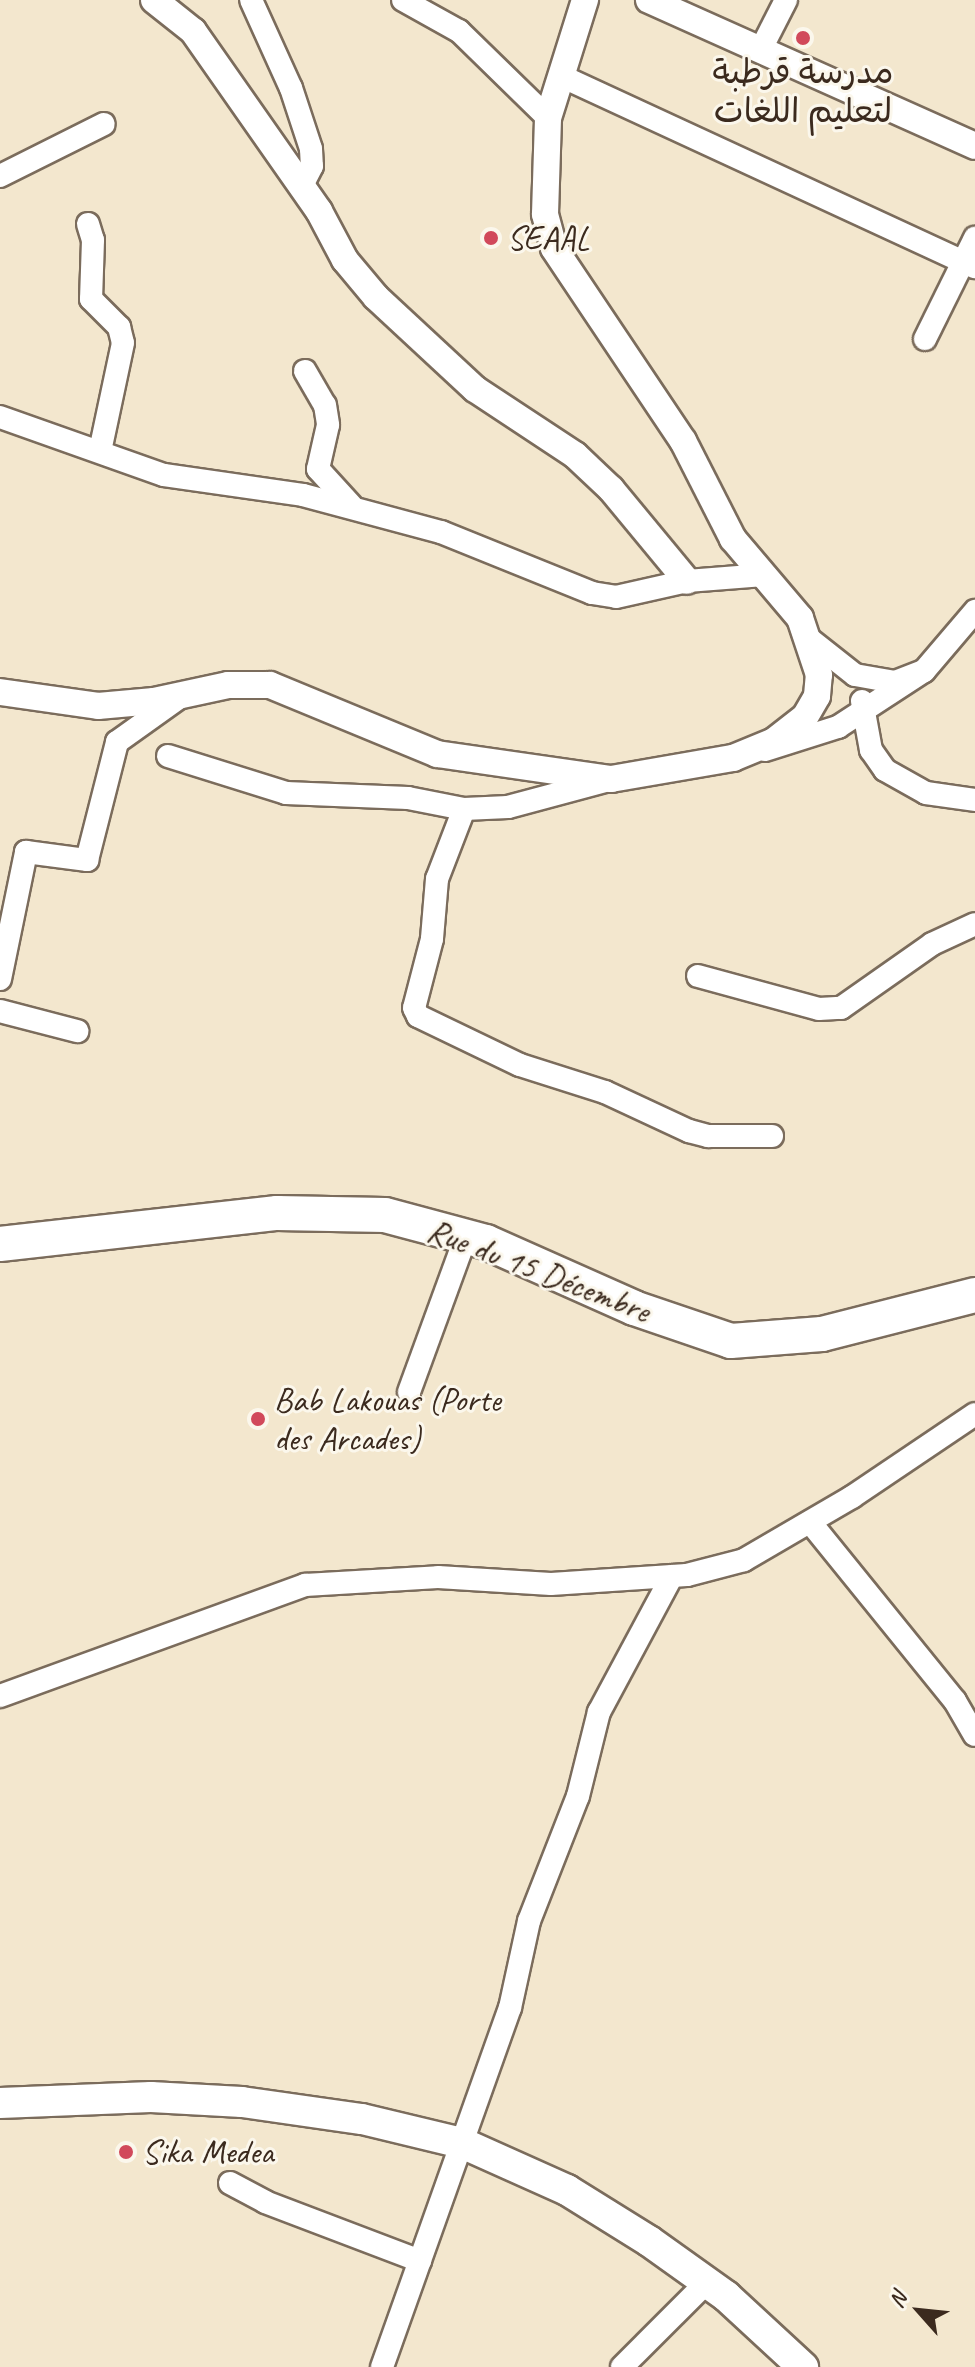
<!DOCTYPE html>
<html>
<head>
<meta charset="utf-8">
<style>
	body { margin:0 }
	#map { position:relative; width:975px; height:2367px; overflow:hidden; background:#f3e7ce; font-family:Caveat,"Playpen Sans Arabic",sans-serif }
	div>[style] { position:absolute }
	.roads { filter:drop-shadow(2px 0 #7b6c5c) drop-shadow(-2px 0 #7b6c5c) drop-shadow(0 2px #7b6c5c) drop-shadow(0 -2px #7b6c5c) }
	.minor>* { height:22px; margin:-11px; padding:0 11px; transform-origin:11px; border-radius:11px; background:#fff }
	.tertiary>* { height:26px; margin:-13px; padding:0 13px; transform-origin:13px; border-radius:13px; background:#fff }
	.secondary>* { height:30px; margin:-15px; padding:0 15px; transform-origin:15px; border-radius:15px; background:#fff }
	.primary>* { height:34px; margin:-17px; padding:0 17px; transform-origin:17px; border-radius:17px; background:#fff }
	.dots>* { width:22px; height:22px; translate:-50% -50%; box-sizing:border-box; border:4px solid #fbf7ec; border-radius:50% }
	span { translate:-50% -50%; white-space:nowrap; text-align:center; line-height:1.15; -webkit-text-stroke:6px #fbf7ec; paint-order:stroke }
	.poi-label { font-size:34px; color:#3b2a1e }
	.left { translate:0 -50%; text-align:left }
	.street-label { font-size:34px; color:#3b2a1e }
	.north { position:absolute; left:879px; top:2271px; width:80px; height:80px; -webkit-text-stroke:6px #fbf7ec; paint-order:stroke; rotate:297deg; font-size:22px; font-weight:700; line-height:32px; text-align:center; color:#3b2a1e }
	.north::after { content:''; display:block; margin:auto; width:28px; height:36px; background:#3b2a1e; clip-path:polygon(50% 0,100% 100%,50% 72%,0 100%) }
</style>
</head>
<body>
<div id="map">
	<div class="roads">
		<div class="minor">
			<div style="left:251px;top:0;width:97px;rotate:65.6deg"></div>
			<div style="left:291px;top:88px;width:64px;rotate:71.8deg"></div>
			<div style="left:311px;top:149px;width:17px;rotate:87deg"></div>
			<div style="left:312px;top:166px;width:22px;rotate:117deg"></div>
			<div style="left:403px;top:0;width:64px;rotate:29deg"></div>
			<div style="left:459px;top:31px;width:124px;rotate:44.3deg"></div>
			<div style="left:760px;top:51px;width:57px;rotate:-63deg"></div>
			<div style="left:561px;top:76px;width:456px;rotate:24.8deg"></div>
			<div style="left:0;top:176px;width:116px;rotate:-26.6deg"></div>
			<div style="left:88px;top:224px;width:17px;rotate:73deg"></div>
			<div style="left:93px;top:240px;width:59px;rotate:91.9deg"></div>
			<div style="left:91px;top:299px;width:40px;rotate:45deg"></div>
			<div style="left:119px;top:327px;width:16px;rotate:76deg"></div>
			<div style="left:123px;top:343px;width:110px;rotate:102deg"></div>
			<div style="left:925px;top:339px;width:113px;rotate:-63.7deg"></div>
			<div style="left:305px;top:371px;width:39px;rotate:60deg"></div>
			<div style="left:325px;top:405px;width:20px;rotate:81deg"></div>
			<div style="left:328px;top:425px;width:45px;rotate:102.8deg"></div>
			<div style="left:318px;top:469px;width:49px;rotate:47.5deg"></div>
			<div style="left:0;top:417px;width:174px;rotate:19.5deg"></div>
			<div style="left:164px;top:475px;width:140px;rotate:8.2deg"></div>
			<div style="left:303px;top:495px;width:143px;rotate:15deg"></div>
			<div style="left:441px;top:532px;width:163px;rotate:22deg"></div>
			<div style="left:592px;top:593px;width:24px;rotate:9deg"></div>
			<div style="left:616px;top:597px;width:73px;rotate:-12.7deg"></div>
			<div style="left:687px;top:581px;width:77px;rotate:-4.5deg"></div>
			<div style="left:807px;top:637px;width:61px;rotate:38.4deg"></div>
			<div style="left:855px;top:675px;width:41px;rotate:9.9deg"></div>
			<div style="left:895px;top:682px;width:31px;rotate:-21deg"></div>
			<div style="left:924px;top:671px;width:79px;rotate:-49.6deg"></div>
			<div style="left:862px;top:701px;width:50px;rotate:79.6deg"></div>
			<div style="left:871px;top:750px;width:24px;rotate:55deg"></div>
			<div style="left:885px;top:770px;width:47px;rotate:29.3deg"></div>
			<div style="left:926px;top:793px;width:49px;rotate:8.1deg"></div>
			<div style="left:765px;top:750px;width:77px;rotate:-17.5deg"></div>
			<div style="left:838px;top:727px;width:103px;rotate:-33.1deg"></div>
			<div style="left:168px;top:756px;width:124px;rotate:17.4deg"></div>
			<div style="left:286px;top:793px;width:122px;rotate:2.3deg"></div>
			<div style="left:408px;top:798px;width:57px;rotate:11.1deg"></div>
			<div style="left:464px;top:809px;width:44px;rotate:-2.6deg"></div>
			<div style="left:508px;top:807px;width:105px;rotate:-15deg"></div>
			<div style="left:464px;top:809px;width:75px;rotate:111.1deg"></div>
			<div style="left:437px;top:879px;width:60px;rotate:94.8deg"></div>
			<div style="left:432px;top:939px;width:71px;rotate:104.6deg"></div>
			<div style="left:414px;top:1008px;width:9px;rotate:63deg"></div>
			<div style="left:418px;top:1016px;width:113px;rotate:25.7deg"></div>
			<div style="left:520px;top:1065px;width:89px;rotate:17.6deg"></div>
			<div style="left:605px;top:1092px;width:93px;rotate:24.9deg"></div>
			<div style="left:689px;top:1131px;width:20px;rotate:15deg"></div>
			<div style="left:708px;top:1136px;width:64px"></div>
			<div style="left:698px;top:976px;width:125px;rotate:15.3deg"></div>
			<div style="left:819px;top:1009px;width:22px;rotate:-3deg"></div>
			<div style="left:841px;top:1008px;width:111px;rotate:-35.1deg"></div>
			<div style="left:932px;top:944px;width:47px;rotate:-24.9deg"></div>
			<div style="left:0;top:979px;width:130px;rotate:-78.4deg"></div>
			<div style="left:26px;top:852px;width:62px;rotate:7.5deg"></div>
			<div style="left:87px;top:860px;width:122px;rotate:-75.7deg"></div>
			<div style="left:117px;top:742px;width:77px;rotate:-35.5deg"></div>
			<div style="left:0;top:1011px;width:80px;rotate:14.6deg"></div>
			<div style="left:409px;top:1392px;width:166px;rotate:-69.9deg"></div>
			<div style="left:810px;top:1522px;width:230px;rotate:51deg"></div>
			<div style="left:955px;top:1701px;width:39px;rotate:60deg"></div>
			<div style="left:0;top:1696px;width:325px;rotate:-20deg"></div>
			<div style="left:305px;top:1585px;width:133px;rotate:-3.4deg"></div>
			<div style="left:438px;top:1577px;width:113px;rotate:3.5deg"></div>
			<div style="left:551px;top:1584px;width:136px;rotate:-3.8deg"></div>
			<div style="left:687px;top:1575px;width:59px;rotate:-14.7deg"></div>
			<div style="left:744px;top:1560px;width:125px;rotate:-30.3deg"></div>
			<div style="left:852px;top:1497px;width:148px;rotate:-34deg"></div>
			<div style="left:230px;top:2183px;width:40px;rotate:28deg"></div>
			<div style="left:265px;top:2202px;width:166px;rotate:20.8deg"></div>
			<div style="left:382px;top:2367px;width:381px;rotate:-70.4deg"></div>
			<div style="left:510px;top:2008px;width:89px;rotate:-77.7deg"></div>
			<div style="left:529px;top:1921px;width:134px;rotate:-68.6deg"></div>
			<div style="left:578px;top:1796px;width:87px;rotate:-76deg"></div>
			<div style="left:599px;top:1712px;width:154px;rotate:-61.8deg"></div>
			<div style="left:622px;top:2367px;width:120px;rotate:-45deg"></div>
		</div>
		<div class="tertiary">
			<div style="left:154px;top:0;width:50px;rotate:38.5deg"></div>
			<div style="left:193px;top:31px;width:220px;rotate:55deg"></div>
			<div style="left:319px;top:211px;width:55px;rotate:62deg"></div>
			<div style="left:345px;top:260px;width:48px;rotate:50deg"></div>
			<div style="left:376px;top:297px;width:135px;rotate:42.9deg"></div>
			<div style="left:475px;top:389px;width:120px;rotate:33.4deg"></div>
			<div style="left:575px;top:455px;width:50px;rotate:43.4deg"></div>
			<div style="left:611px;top:489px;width:119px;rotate:50.4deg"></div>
			<div style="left:649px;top:0;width:357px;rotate:24.1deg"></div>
			<div style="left:0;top:692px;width:99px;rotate:8.1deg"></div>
			<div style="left:98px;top:706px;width:56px;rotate:-5.1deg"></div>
			<div style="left:154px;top:701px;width:76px;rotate:-12.2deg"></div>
			<div style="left:228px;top:685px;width:42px"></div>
			<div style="left:270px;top:685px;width:181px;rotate:22.4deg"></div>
			<div style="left:437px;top:754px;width:176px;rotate:8.2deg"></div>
			<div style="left:611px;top:779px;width:124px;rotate:-9.8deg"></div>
			<div style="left:733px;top:758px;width:44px;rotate:-22.5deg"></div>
			<div style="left:774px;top:741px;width:39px;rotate:-38deg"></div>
			<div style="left:805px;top:717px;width:24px;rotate:-60deg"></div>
			<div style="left:817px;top:696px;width:21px;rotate:-85deg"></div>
			<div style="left:819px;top:675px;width:60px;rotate:-108.4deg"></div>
			<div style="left:800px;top:618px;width:104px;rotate:-130.3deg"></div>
			<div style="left:733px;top:539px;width:110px;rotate:-117deg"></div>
			<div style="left:683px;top:441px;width:232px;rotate:-123.8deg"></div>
			<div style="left:554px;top:248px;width:35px;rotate:-105deg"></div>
			<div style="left:545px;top:214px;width:96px;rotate:-88.2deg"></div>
			<div style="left:548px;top:118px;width:124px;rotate:-72.6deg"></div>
		</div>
		<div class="secondary">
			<div style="left:0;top:2103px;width:151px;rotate:-2.3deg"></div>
			<div style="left:151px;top:2097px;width:91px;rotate:3.1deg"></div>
			<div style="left:242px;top:2102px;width:121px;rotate:8.1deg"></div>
			<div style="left:362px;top:2119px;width:103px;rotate:13.5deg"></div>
			<div style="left:462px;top:2143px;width:115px;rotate:24.1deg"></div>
			<div style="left:567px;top:2190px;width:97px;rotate:31.9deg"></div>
			<div style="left:649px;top:2241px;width:95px;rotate:35.5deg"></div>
			<div style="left:726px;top:2296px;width:105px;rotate:42.7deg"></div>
		</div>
		<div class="primary">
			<div style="left:0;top:1244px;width:279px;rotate:-6.4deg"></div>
			<div style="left:277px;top:1213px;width:108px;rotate:1.1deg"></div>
			<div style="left:385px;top:1215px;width:105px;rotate:15deg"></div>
			<div style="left:486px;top:1242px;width:162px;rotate:24deg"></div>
			<div style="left:634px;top:1308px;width:102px;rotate:18.8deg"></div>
			<div style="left:731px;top:1341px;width:91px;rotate:-4.4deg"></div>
			<div style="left:822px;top:1334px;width:158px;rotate:-14.3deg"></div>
		</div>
	</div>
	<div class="dots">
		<div style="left:803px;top:38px;background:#d1495b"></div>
		<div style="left:491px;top:238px;background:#d1495b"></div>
		<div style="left:258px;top:1419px;background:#d1495b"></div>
		<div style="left:126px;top:2152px;background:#d1495b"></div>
	</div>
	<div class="poi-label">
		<span style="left:803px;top:91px">مدرسة قرطبة<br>لتعليم اللغات</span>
		<span class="left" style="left:507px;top:238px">SEAAL</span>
		<span class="left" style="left:274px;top:1419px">Bab Lakouas (Porte<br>des Arcades)</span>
		<span class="left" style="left:142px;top:2152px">Sika Medea</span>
	</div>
	<div class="street-label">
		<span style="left:539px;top:1270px;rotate:21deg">Rue du 15 Décembre</span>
	</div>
	<div class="north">N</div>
</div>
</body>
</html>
